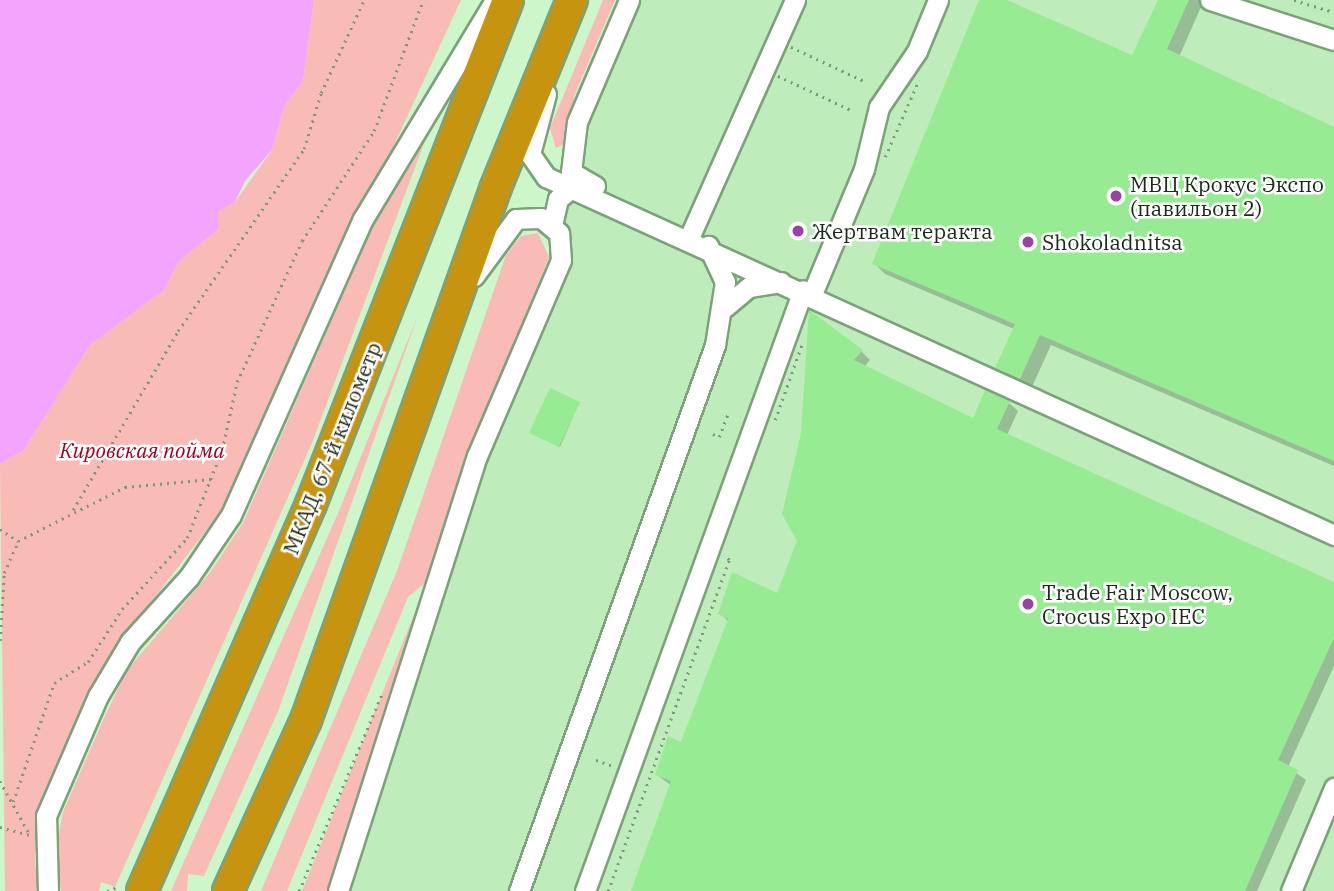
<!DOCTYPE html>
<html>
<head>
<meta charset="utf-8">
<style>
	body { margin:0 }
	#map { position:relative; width:1334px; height:891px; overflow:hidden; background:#cdf7ca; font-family:"IBM Plex Serif",serif }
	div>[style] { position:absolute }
	.built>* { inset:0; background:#beecbb }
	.green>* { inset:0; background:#f8bbb6 }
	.water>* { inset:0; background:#f3a4fc }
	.shadow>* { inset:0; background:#0003 }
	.building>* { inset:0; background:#97ec93 }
	.path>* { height:2.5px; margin-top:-1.25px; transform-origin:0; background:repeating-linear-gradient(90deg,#7b9979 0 2px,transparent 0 7px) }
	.roads { filter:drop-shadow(2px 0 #7ba279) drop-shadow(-2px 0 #7ba279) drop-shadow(0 2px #7ba279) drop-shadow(0 -2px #7ba279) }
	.minor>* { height:19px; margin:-9.5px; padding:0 9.5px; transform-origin:9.5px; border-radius:9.5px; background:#fff }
	.highway>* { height:30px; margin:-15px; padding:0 15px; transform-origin:15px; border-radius:15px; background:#c79410 }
	.dots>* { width:19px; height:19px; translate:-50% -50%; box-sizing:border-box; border:4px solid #fff; border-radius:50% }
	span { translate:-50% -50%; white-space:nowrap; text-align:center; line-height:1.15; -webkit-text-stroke:5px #fff; paint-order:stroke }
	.poi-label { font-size:21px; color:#1a2919 }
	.left { translate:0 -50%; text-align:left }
	.street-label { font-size:21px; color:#1a2919 }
	.park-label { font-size:21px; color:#9c001d; font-style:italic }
</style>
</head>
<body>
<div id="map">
	<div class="built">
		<div style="clip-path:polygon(618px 0,1334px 0,1334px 891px,322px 891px,555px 252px,571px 105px)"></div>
	</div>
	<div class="green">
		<div style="clip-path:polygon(314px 0,461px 0,231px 498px,119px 644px,69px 738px,39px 814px,35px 865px,41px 891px,5px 891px,0 464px,24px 450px,90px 345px,164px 290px,179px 261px,218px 230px,218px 212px,235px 202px,272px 150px,284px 107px,303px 81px)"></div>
		<div style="clip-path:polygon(603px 0,615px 0,574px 96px,567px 143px,556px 148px,550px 128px)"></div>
		<div style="clip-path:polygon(425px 141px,312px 443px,115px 887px,101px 882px,99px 891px,61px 891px,56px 851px,63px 812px,104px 718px,127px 670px,209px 574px,243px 523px,380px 210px)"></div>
		<div style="clip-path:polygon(538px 233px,549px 257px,468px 456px,431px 578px,408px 597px,287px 891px,261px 891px,397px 571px,506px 255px,521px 236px)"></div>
		<div style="clip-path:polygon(418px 315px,279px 709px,204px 876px,188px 874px,187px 891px,171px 891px,339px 511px)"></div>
		<div style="clip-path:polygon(425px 598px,333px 891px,302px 891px,420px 600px)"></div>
	</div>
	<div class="water">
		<div style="clip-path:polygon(0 0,314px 0,303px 81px,284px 107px,272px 150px,245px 181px,235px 202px,218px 212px,218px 230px,179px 261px,164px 290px,90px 345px,24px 450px,0 464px)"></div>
	</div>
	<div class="shadow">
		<div style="clip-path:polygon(981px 0,1003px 0,1133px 57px,1160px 0,1204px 0,1179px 57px,1334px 129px,1334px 466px,1051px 345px,1031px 389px,997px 367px,1014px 329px,885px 274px,874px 263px)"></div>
		<div style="clip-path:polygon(810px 313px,861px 351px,870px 360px,864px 367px,973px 420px,1009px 403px,1018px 411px,1007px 435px,1334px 584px,1334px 666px,1288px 767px,1306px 780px,1257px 891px,633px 891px,672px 786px,657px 775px,682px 744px,729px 622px,720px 613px,778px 595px,799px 541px)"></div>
		<div style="clip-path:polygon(579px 403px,560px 447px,533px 434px)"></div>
	</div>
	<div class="building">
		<div style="clip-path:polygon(979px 0,1007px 0,1132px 55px,1158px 0,1189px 0,1167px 49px,1334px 127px,1334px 461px,1040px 335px,1020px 379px,995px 368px,1015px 324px,872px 264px)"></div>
		<div style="clip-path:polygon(809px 310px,863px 350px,854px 360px,973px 418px,985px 390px,1010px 401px,997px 429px,1334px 582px,1334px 638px,1278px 760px,1298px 770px,1245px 891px,631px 891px,671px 781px,655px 775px,668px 736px,681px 742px,728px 619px,718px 614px,732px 572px,777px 593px,797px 541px,782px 514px,801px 433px)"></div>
		<div style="clip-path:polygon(550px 388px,580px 402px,559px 447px,529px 433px)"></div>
	</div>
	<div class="path">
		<div style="left:1294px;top:0;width:42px;rotate:16.7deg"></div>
		<div style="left:791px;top:47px;width:81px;rotate:25deg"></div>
		<div style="left:778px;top:76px;width:81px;rotate:25deg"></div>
		<div style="left:885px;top:157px;width:84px;rotate:-66.2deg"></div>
		<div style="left:775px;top:420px;width:81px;rotate:-70.4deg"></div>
		<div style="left:713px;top:434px;width:7px;rotate:27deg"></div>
		<div style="left:719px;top:437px;width:25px;rotate:-69deg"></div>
		<div style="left:73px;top:510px;width:208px;rotate:-59.6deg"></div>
		<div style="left:178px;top:331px;width:221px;rotate:-55.3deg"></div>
		<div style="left:304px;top:149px;width:59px;rotate:-73.1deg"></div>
		<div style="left:321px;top:93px;width:102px;rotate:-65.2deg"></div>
		<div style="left:0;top:529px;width:22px;rotate:34deg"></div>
		<div style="left:0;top:641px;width:68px;rotate:-86.6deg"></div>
		<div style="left:4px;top:573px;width:35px;rotate:-66deg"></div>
		<div style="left:18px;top:541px;width:120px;rotate:-26.8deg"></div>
		<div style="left:125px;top:487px;width:87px;rotate:-5.3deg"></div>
		<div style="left:596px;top:760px;width:18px;rotate:19deg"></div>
		<div style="left:0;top:781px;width:62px;rotate:60.9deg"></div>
		<div style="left:13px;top:802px;width:126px;rotate:-71deg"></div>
		<div style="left:54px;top:683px;width:40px;rotate:-32deg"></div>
		<div style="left:88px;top:662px;width:63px;rotate:-57.3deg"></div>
		<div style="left:122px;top:609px;width:96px;rotate:-47.5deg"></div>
		<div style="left:187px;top:538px;width:95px;rotate:-68.3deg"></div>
		<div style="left:222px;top:450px;width:70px;rotate:-77.6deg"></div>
		<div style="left:237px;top:382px;width:155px;rotate:-65.3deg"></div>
		<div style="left:302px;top:241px;width:131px;rotate:-56.8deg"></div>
		<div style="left:374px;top:131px;width:140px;rotate:-69.5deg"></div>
		<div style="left:0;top:827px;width:30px;rotate:15deg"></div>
		<div style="left:107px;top:891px;width:9px;rotate:-21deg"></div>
		<div style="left:299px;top:891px;width:214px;rotate:-67.2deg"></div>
		<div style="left:608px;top:891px;width:352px;rotate:-69.9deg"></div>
		<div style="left:729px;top:560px;width:7px;rotate:-124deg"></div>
	</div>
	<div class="roads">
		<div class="minor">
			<div style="left:1210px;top:0;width:130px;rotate:17.9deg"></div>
			<div style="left:546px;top:94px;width:62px;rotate:104.9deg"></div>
			<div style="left:530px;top:154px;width:28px;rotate:55deg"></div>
			<div style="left:546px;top:177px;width:866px;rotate:24.43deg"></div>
			<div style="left:595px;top:186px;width:28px;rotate:-150deg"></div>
			<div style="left:571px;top:172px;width:50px;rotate:-83.2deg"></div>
			<div style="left:577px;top:122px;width:133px;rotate:-66.9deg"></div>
			<div style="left:552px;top:225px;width:27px;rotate:-77deg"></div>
			<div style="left:558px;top:199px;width:16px;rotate:-40deg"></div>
			<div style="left:689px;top:238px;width:261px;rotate:-66deg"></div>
			<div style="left:812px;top:294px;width:135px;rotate:-67.4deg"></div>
			<div style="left:864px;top:169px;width:64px;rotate:-76.4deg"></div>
			<div style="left:879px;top:107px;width:68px;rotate:-55.8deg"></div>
			<div style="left:917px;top:51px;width:55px;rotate:-67.6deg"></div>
			<div style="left:725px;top:307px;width:31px;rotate:-40deg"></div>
			<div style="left:749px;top:287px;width:32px;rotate:-9deg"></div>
			<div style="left:48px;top:891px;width:75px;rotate:-91.5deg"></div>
			<div style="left:46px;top:816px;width:131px;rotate:-66.6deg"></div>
			<div style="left:98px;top:696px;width:63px;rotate:-59.3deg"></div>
			<div style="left:130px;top:642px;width:88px;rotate:-47.8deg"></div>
			<div style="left:189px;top:577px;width:75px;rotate:-55.9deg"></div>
			<div style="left:231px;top:515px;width:324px;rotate:-66deg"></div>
			<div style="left:363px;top:219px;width:256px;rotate:-58.9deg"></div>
			<div style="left:338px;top:891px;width:457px;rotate:-72.3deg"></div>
			<div style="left:477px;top:456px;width:213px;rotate:-66.8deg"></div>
			<div style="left:561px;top:260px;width:27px;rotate:-94deg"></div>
			<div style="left:559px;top:233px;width:23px;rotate:-140deg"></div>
			<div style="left:541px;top:218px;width:25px;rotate:178deg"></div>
			<div style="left:516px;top:219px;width:71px;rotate:126.4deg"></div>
			<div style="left:519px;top:891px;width:580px;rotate:-70.25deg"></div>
			<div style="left:715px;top:345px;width:64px;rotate:-81deg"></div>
			<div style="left:725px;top:282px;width:40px;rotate:-115deg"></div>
			<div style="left:585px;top:891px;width:639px;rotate:-70.06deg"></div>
			<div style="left:1291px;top:891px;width:112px;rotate:-67.3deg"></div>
		</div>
		<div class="highway">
			<div style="left:142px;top:891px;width:422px;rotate:-66.4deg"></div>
			<div style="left:311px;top:504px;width:541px;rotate:-68.65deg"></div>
			<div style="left:228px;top:891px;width:188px;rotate:-65.5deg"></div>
			<div style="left:306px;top:720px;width:566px;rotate:-70.38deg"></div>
			<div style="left:496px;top:187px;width:202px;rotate:-67.9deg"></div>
		</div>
	</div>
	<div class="dots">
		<div style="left:1116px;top:196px;background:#9c3fa8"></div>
		<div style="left:798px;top:231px;background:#9c3fa8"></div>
		<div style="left:1028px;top:242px;background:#9c3fa8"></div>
		<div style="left:1028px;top:604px;background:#9c3fa8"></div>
	</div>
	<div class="poi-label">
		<span class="left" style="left:1130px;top:196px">МВЦ Крокус Экспо<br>(павильон 2)</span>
		<span class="left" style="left:812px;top:231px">Жертвам теракта</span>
		<span class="left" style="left:1042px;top:242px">Shokoladnitsa</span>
		<span class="left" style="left:1042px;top:604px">Trade Fair Moscow,<br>Crocus Expo IEC</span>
	</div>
	<div class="street-label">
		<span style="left:332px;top:448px;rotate:-68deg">МКАД, 67-й километр</span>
	</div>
	<div class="park-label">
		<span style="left:142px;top:450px">Кировская пойма</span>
	</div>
</div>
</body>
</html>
